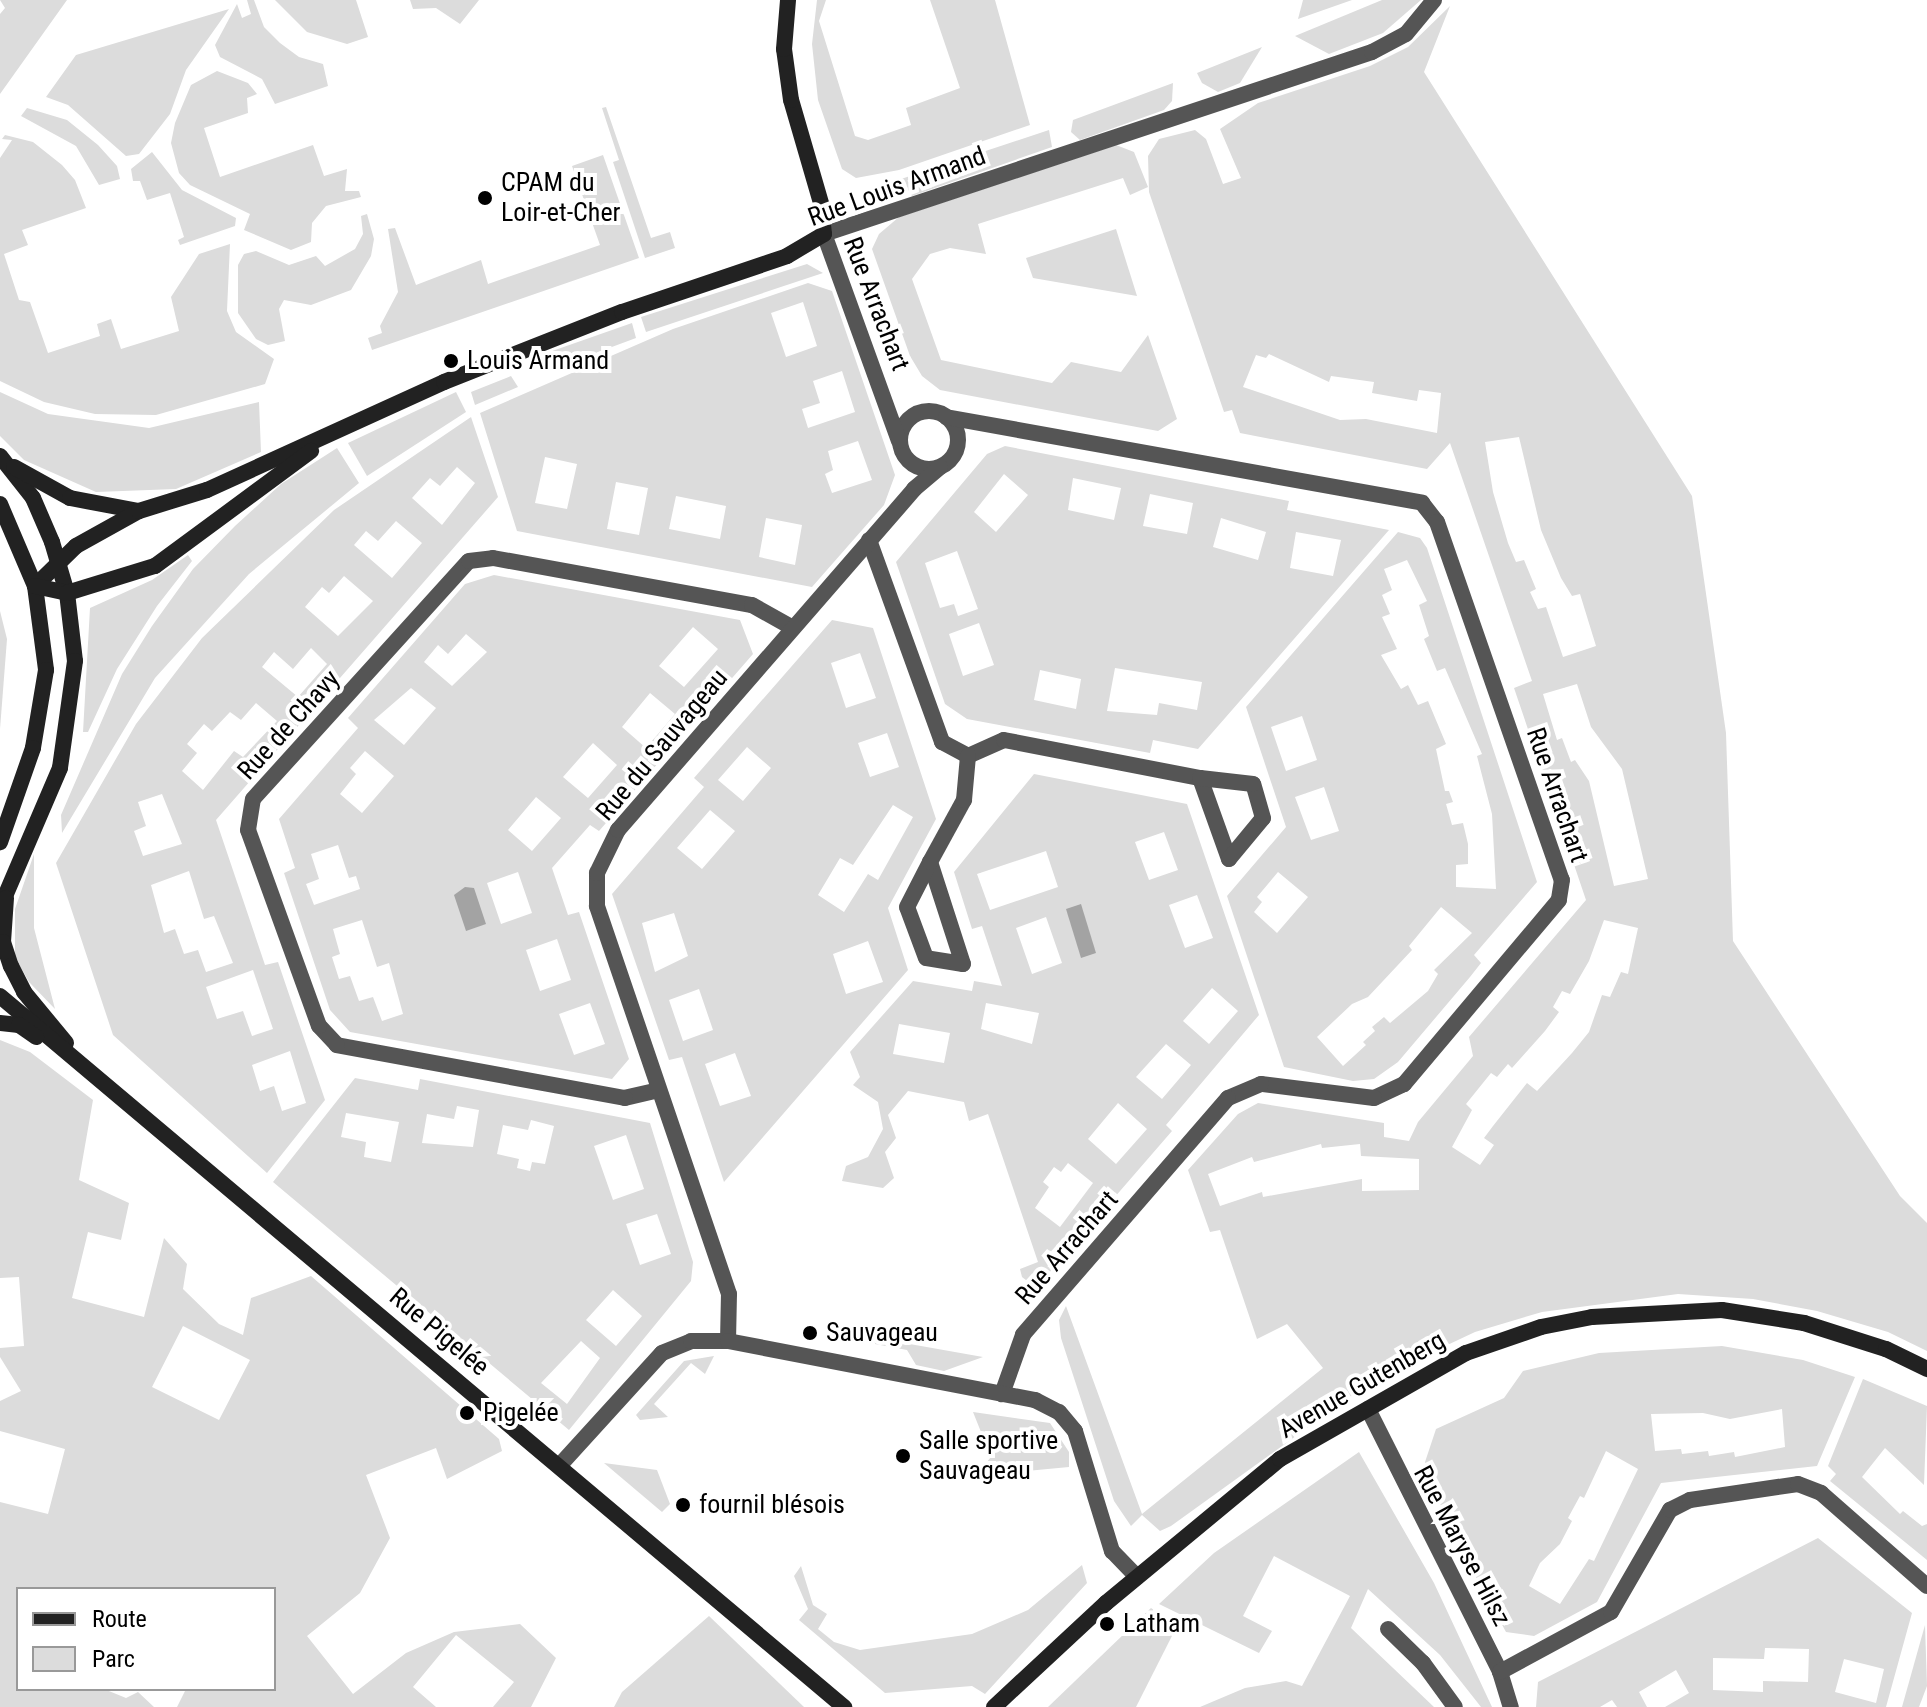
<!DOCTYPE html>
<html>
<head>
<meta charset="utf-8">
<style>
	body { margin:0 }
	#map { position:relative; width:1927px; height:1707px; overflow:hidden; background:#fff; font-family:"Roboto Condensed",sans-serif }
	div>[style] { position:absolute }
	.green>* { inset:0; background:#dcdcdc }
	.water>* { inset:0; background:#a3a3a3 }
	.street>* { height:16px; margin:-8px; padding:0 8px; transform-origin:8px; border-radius:8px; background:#555 }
	.street>.ring { margin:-8px; padding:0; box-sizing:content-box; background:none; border:16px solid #555; border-radius:50% }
	.secondary>* { height:16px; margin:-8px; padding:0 8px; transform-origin:8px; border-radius:8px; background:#222 }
	.dots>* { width:22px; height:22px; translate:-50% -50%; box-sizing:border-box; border:4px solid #fff; border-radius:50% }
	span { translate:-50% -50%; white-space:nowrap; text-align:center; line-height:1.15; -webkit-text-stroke:8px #fff; paint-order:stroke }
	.poi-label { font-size:26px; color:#000 }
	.left { translate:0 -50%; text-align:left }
	.street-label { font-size:26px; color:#000 }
	.legend { position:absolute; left:16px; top:1587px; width:260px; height:104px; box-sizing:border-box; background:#fff; border:2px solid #999; margin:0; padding:10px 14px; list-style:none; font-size:24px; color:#000 }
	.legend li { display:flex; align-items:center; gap:16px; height:40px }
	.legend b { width:40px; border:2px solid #999 }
</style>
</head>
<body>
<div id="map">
	<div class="green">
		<div style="clip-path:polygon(0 0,67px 0,0 94px,0 14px,5px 8px)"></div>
		<div style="clip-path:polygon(247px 0,254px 0,264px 27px,280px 43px,299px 57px,323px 64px,328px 86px,275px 104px,262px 79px,220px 57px,215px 45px,237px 4px,242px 18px,251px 14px)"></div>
		<div style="clip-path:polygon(275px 0,356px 0,368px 37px,347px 44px,307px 32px)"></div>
		<div style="clip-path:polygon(410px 0,479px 0,460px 24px,436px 8px,413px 9px)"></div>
		<div style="clip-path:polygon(817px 0,826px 0,819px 21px,855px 136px,868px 140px,911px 125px,906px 108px,960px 88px,930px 0,995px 0,1030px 125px,899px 170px,856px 178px,842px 169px,818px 100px,812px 44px)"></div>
		<div style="clip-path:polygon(1303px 0,1352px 0,1298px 19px)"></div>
		<div style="clip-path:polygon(1382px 0,1421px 0,1383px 33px,1329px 54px,1295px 36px)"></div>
		<div style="clip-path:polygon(evenodd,1450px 6px,1424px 72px,1692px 496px,1726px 733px,1733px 941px,1900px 1196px,1927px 1223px,1927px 1351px,1888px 1332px,1817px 1311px,1753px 1299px,1678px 1294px,1542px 1312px,1475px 1332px,1375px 1379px,1171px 1526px,1160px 1531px,1142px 1515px,1131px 1526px,1114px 1501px,1061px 1338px,1059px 1320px,1066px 1306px,1142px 1514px,1323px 1368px,1287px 1324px,1257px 1339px,1220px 1230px,1210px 1232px,1188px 1170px,1238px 1114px,1258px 1103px,1384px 1123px,1384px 1137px,1409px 1141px,1418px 1122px,1473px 1056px,1469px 1037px,1586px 900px,1514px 688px,1532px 681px,1450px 443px,1427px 469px,1240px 433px,1232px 410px,1224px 412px,1149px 192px,1148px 156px,1159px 139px,1195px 130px,1206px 139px,1223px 184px,1241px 178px,1220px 129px,1258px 103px,1370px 66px,1408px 47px,1450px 6px,1269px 354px,1329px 382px,1331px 376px,1374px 382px,1372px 393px,1417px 401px,1419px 390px,1441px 393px,1437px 433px,1366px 419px,1340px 420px,1243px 387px,1256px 355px,1266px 358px,1269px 354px,1450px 6px,1519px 437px,1541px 530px,1561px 578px,1572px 596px,1580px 594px,1596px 646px,1563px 657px,1546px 607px,1538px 609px,1530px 592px,1536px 589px,1524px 560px,1516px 562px,1508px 543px,1493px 492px,1485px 442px,1519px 437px,1450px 6px,1577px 684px,1591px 727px,1622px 769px,1648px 879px,1614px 886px,1589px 781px,1575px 760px,1571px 762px,1562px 738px,1557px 740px,1543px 694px,1577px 684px,1450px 6px,1604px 920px,1638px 928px,1628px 974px,1621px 972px,1610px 997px,1602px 995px,1589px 1032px,1572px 1053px,1537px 1091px,1527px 1083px,1493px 1126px,1484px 1138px,1494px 1145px,1480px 1165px,1452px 1147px,1472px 1110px,1466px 1104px,1491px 1073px,1497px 1077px,1508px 1064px,1512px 1068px,1545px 1031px,1559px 1012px,1553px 1007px,1562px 991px,1570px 994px,1589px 961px,1604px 920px,1450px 6px,1321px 1144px,1322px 1148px,1360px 1144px,1361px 1156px,1419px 1159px,1419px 1190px,1362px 1191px,1362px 1179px,1263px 1197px,1262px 1192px,1220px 1206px,1208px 1174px,1252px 1157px,1254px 1162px,1321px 1144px)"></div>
		<div style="clip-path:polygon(229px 9px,186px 70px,170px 114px,139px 154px,126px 156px,68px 105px,46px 97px,76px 55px)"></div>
		<div style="clip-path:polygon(1262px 47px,1240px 83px,1218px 92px,1202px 83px,1197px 73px)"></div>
		<div style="clip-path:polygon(217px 71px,248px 83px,257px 94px,247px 98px,248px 113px,204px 128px,220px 177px,313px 145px,324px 176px,347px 169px,345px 191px,359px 191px,361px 197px,326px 206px,312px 223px,311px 242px,291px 250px,244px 230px,250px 214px,190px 185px,179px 173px,171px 143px,175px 123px,191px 85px)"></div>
		<div style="clip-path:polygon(1173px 83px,1172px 101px,1164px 110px,1080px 140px,1071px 132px,1073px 120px)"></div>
		<div style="clip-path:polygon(606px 107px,651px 238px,670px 232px,675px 248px,645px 258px,613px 162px,619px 160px,602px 108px)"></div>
		<div style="clip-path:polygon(27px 108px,67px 120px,98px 145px,117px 166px,120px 179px,99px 185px,76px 146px,21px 116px)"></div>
		<div style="clip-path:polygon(1049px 130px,1052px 147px,912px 196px,901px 179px)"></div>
		<div style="clip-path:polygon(5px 135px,33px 142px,62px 165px,75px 180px,86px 208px,22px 230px,28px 245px,4px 254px,19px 300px,30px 302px,48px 353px,100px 336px,97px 324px,111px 319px,121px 349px,179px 331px,171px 297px,199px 254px,230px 244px,227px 311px,236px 332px,274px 359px,265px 384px,156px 415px,95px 414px,44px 402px,0 381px,0 158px,12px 140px,2px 139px)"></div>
		<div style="clip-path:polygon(1116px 145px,1134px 152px,1148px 187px,1130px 195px,1123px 178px,978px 224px,986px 254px,950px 248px,930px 254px,912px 279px,941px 360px,1052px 383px,1071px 362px,1121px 372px,1148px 335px,1177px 419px,1158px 431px,940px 390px,922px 376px,910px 356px,872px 249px,879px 234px,899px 217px)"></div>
		<div style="clip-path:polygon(152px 152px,182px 190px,236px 218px,235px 226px,180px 245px,178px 240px,184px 237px,170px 193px,147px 200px,140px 181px,133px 181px,131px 169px)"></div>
		<div style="clip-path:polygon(603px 155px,639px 258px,372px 350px,368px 338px,382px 333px,380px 326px,398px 292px,388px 229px,395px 228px,416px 285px,481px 260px,488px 284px,600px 245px,572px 166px)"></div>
		<div style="clip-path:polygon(367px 214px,374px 239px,371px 256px,351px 290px,311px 305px,284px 300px,279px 309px,285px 341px,268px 345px,256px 339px,238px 313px,238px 265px,244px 254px,256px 251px,289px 265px,316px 256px,325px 266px,355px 249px,363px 234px,361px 216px)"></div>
		<div style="clip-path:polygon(1116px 229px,1137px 296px,1033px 278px,1026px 258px)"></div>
		<div style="clip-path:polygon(807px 264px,823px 273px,646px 332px,641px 317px)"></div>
		<div style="clip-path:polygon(evenodd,808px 283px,832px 291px,895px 475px,884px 505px,812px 587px,517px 531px,480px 413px,673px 329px,808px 283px,803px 302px,817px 346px,786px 357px,771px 313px,803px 302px,808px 283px,842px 371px,855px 412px,808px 428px,802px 409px,820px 403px,813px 381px,842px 371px,808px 283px,858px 441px,872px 480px,832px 493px,825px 474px,833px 470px,828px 451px,858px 441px,808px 283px,545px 457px,577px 464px,567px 509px,535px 503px,545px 457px,808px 283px,616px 482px,648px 488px,639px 535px,607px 529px,616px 482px,808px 283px,676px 496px,726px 506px,720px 539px,669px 529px,676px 496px,808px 283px,766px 518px,802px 525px,795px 565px,759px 557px,766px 518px)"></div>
		<div style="clip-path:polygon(632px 323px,636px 338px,542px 373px,538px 356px)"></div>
		<div style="clip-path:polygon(511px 376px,518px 387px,475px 405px,471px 392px)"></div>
		<div style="clip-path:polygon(0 392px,48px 414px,149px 428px,259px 402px,261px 452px,176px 489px,96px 492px,24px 460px,0 436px)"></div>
		<div style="clip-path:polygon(456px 392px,466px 412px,367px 476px,348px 443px)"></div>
		<div style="clip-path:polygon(evenodd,471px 417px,498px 497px,216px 820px,265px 965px,278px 962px,325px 1100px,267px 1173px,113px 1035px,56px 863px,136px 724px,202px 638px,334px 510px,471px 417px,457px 467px,475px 483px,442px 525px,412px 498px,430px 478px,440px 486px,457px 467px,471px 417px,396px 521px,422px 543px,392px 578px,354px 545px,366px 531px,378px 541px,396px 521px,471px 417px,344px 576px,373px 601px,338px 636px,305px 607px,322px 587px,329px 593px,344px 576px,471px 417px,311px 648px,327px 664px,298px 697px,262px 667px,274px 652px,293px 669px,311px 648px,471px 417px,256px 703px,277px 721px,243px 757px,234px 751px,203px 790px,182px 771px,197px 753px,187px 744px,204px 724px,212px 731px,230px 712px,241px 720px,256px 703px,471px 417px,162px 794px,182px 844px,143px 856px,134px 831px,146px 826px,138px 802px,162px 794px,471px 417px,189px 871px,204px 919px,214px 916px,233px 963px,206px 972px,198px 950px,184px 954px,175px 929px,164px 933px,151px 885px,189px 871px,471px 417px,253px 970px,273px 1029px,252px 1036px,243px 1011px,217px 1019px,206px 987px,253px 970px,471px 417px,290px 1051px,306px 1103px,282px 1111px,274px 1086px,260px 1091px,252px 1065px,290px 1051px)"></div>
		<div style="clip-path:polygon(evenodd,1005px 446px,1289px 501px,1287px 510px,1389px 530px,1198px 749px,1153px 740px,1150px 753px,967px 719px,945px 704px,896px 562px,987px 454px,1005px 446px,1004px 474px,1028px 495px,996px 532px,974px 512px,1004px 474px,1005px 446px,1073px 478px,1121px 488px,1114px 520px,1068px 510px,1073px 478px,1005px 446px,1150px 494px,1193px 503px,1187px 534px,1143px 526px,1150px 494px,1005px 446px,1221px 518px,1266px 532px,1258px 560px,1213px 547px,1221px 518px,1005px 446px,1296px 532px,1341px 540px,1333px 576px,1290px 568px,1296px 532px,1005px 446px,957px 551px,978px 609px,958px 616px,954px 604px,940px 608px,925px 563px,957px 551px,1005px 446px,979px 623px,994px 665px,963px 676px,949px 634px,979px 623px,1005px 446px,1115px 668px,1202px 682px,1197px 710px,1159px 703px,1157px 715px,1107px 711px,1115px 668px,1005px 446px,1040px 670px,1081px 679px,1076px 709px,1034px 700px,1040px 670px)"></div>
		<div style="clip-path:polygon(337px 448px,359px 483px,249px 574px,155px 678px,62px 833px,61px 815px,122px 674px,152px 626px,193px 569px,235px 526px,281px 484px)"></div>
		<div style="clip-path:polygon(evenodd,1398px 532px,1420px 538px,1427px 548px,1537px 882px,1474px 955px,1481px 963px,1470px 977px,1398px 1062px,1374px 1079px,1353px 1081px,1284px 1067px,1227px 896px,1286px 827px,1246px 707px,1398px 532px,1407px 560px,1427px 601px,1419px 605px,1429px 636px,1424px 639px,1437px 671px,1445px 668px,1482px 754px,1477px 756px,1492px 814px,1496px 889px,1456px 887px,1456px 865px,1468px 864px,1468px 844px,1463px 823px,1452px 825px,1446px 804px,1453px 802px,1449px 791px,1445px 791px,1436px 749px,1446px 744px,1428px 701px,1418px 705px,1408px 685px,1401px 689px,1381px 655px,1397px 649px,1382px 617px,1390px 614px,1382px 595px,1392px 590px,1384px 569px,1407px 560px,1398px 532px,1302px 716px,1317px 760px,1286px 771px,1271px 727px,1302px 716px,1398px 532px,1324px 787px,1339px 831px,1311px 840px,1295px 797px,1324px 787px,1398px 532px,1278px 872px,1308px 897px,1277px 933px,1254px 912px,1262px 902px,1257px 897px,1278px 872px,1398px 532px,1441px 907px,1472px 933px,1434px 970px,1438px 974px,1428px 991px,1390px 1023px,1384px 1017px,1372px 1027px,1375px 1031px,1363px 1042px,1366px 1045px,1343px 1066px,1317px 1037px,1352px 1004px,1368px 997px,1412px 950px,1409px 946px,1441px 907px)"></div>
		<div style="clip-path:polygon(188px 555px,192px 561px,157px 606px,117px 669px,88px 732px,83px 732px,90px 608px,152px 580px)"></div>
		<div style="clip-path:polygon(evenodd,494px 575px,740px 620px,753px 654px,599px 831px,590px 825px,552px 868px,568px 915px,579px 912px,629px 1059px,612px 1079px,350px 1032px,330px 1010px,284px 873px,295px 868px,279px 819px,358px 728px,348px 718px,465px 584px,494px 575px,693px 627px,718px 649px,684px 687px,659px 666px,693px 627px,494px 575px,466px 634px,487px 652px,452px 686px,424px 662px,438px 645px,448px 654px,466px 634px,494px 575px,411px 688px,436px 708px,404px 745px,374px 720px,411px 688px,494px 575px,650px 693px,675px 714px,646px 748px,622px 727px,650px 693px,494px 575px,593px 743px,617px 765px,588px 798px,563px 777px,593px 743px,494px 575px,365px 751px,394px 776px,362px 813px,340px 794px,356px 774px,350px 768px,365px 751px,494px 575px,536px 797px,561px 818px,532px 851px,508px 830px,536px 797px,494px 575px,338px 845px,349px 878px,356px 876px,360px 889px,314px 905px,306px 884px,319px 879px,311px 854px,338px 845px,494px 575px,518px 872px,532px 913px,501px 924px,487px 883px,518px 872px,494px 575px,362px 920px,377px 967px,389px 963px,403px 1014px,382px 1021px,373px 997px,359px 1001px,350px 976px,339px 979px,332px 957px,340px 954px,333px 929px,362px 920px,494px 575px,557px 939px,571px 980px,540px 991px,526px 950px,557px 939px,494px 575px,590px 1003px,605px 1044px,574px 1055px,559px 1014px,590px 1003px)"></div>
		<div style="clip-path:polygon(0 611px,7px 639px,0 729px)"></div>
		<div style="clip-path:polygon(evenodd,832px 620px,873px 628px,936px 819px,888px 908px,908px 970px,724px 1182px,682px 1057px,669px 1060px,612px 894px,704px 787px,694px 778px,832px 620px,860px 653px,876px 698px,846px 708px,831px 663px,860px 653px,832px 620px,887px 733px,899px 767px,870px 777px,858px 743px,887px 733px,832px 620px,747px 747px,771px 768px,743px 801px,718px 780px,747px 747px,832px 620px,893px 805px,913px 817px,878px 880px,868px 874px,844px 912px,818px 895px,840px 858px,853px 865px,893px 805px,832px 620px,710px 810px,735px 831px,702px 869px,677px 848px,710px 810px,832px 620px,674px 913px,688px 956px,655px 972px,642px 923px,674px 913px,832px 620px,868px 941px,883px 982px,846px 994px,833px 954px,868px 941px,832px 620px,699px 989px,713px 1030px,683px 1041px,669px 1000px,699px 989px,832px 620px,735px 1053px,751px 1096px,720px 1106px,705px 1064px,735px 1053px)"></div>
		<div style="clip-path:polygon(evenodd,1034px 774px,1187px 804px,1259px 1015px,1166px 1125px,1172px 1131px,1036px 1288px,1022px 1277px,1020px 1269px,1038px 1262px,988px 1114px,969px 1121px,964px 1102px,908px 1091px,888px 1115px,896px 1138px,885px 1152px,894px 1178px,883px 1188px,842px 1181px,846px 1166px,868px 1157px,883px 1129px,878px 1102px,853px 1085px,860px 1077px,850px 1052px,913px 981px,972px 991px,974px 981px,1002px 986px,982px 926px,972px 929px,954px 872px,1034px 774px,1164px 832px,1178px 870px,1149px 880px,1135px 842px,1164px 832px,1034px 774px,1046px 851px,1058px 887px,990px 910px,977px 874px,1046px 851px,1034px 774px,1197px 895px,1213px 938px,1185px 948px,1169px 905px,1197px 895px,1034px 774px,1046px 917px,1062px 963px,1032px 974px,1016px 928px,1046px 917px,1034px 774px,1212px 988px,1238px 1011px,1209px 1044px,1183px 1021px,1212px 988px,1034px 774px,986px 1003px,1039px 1013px,1032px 1044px,981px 1029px,986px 1003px,1034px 774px,899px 1024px,950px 1033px,944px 1063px,893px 1054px,899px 1024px,1034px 774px,1166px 1044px,1191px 1065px,1162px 1099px,1136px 1077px,1166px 1044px,1034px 774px,1118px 1103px,1147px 1129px,1116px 1164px,1088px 1139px,1118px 1103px,1034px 774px,1068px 1163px,1093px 1183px,1060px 1227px,1035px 1208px,1049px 1187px,1043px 1182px,1054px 1167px,1061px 1172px,1068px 1163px)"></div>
		<div style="clip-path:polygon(34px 854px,34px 928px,55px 1009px,29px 982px,15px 957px,15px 909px)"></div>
		<div style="clip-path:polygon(evenodd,0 1040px,30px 1052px,93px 1100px,79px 1180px,129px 1203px,121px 1240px,88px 1232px,72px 1298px,144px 1317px,164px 1238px,187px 1264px,183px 1289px,219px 1324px,243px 1335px,251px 1298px,311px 1276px,499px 1439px,502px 1451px,447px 1479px,436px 1448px,366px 1475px,390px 1538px,360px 1593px,307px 1636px,353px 1694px,406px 1653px,454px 1632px,520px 1624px,556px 1658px,531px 1707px,493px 1707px,514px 1682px,456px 1635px,413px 1687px,436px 1707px,177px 1707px,186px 1689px,274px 1689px,274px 1589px,18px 1589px,18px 1689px,104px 1689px,126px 1698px,138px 1692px,154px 1707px,0 1707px,0 1502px,48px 1514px,65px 1449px,0 1431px,0 1401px,21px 1391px,0 1357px,0 1348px,24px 1346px,19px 1277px,0 1278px,0 1040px,183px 1326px,250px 1360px,219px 1420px,152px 1387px,183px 1326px)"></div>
		<div style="clip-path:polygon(evenodd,355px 1078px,418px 1090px,420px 1079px,650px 1123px,693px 1262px,691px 1281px,569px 1430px,273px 1182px,355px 1078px,457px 1106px,479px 1110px,473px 1147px,422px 1143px,427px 1114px,454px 1119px,457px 1106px,355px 1078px,346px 1113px,399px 1122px,391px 1162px,364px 1157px,366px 1142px,341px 1137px,346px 1113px,355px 1078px,531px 1120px,554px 1126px,545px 1164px,532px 1162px,530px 1171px,517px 1168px,519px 1159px,497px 1154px,503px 1125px,528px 1130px,531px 1120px,355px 1078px,626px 1135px,644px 1189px,613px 1200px,594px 1146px,626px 1135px,355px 1078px,657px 1214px,671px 1254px,640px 1265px,626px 1224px,657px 1214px,355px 1078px,613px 1290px,642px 1316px,616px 1346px,586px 1320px,613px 1290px,355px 1078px,581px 1341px,600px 1358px,567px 1404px,541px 1383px,581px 1341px)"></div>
		<div style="clip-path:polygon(859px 1335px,983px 1357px,944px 1371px,916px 1365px,907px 1350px,859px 1341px)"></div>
		<div style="clip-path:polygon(evenodd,1722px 1346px,1803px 1360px,1855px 1377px,1817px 1466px,1661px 1483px,1597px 1602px,1534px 1636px,1506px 1632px,1449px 1528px,1425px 1462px,1436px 1429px,1504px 1398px,1523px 1371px,1599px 1353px,1722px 1346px,1782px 1409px,1785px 1447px,1735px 1457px,1734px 1452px,1709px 1456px,1708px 1451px,1682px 1454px,1681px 1449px,1655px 1451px,1651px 1414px,1703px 1413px,1730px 1419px,1782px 1409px,1722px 1346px,1606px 1451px,1638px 1469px,1594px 1561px,1589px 1559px,1560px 1604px,1529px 1586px,1540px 1563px,1560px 1544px,1572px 1521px,1568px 1518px,1580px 1496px,1584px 1498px,1606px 1451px)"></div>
		<div style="clip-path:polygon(714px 1356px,705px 1374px,691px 1363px,654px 1404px,668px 1417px,640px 1420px,636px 1415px,684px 1361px)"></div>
		<div style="clip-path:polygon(1863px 1379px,1927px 1406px,1924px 1485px,1885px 1448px,1862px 1477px,1900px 1514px,1903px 1511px,1922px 1526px,1927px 1524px,1927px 1560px,1830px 1481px,1836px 1474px,1828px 1466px)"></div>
		<div style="clip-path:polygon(973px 1412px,1050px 1423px,1069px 1452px,1069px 1467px,975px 1476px,991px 1457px)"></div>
		<div style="clip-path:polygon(1359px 1452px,1434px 1583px,1492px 1707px,1481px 1707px,1440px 1655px,1368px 1589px,1351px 1628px,1434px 1707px,1200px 1707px,1245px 1688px,1286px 1681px,1302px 1686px,1350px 1596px,1274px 1556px,1243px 1616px,1272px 1631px,1259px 1653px,1159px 1604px,1214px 1553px)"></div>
		<div style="clip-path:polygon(604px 1463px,657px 1470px,670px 1504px,662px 1512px)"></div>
		<div style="clip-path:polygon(evenodd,1818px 1538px,1912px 1613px,1886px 1707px,1665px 1707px,1689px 1693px,1676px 1670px,1639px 1692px,1647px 1707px,1617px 1707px,1612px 1700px,1600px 1707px,1536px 1707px,1538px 1682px,1818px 1538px,1765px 1648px,1809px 1649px,1808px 1682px,1763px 1681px,1763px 1692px,1713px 1690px,1713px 1658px,1764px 1659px,1765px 1648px,1818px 1538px,1844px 1659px,1884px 1669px,1876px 1703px,1835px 1692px,1844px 1659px)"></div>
		<div style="clip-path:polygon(1082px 1565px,1087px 1583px,985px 1694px,972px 1686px,885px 1693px,799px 1620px,808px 1609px,794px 1576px,801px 1566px,813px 1605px,827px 1614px,818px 1629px,834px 1642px,860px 1650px,972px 1634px,1028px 1610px)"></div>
		<div style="clip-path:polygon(1151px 1608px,1177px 1626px,1136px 1707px,1048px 1707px)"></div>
		<div style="clip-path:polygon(709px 1616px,804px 1707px,614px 1707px,622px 1692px)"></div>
		<div style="clip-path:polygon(1925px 1625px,1927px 1686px,1919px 1707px,1902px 1707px)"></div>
	</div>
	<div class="water">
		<div style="clip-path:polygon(465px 887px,474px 888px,486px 924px,466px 931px,454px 895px)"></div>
		<div style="clip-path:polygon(1081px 904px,1096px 953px,1081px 958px,1066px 909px)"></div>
	</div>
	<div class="street">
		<div class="ring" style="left:900px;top:411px;width:42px;height:42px"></div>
		<div style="left:946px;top:417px;width:484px;rotate:10.2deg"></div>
		<div style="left:1422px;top:503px;width:24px;rotate:52deg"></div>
		<div style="left:1437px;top:522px;width:379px;rotate:70.8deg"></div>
		<div style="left:1562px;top:880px;width:20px;rotate:99deg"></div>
		<div style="left:1559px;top:900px;width:241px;rotate:130.1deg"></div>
		<div style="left:1404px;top:1084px;width:33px;rotate:155deg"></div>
		<div style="left:1374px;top:1098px;width:114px;rotate:-172.9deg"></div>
		<div style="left:1261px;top:1084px;width:36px;rotate:157deg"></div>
		<div style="left:1228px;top:1098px;width:313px;rotate:130.9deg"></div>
		<div style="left:1023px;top:1335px;width:63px;rotate:109.6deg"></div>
		<div style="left:899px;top:441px;width:220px;rotate:-109.9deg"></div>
		<div style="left:824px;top:234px;width:577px;rotate:-18.37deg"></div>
		<div style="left:1372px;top:52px;width:38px;rotate:-28deg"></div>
		<div style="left:1406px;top:34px;width:44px;rotate:-50.5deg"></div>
		<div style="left:869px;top:540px;width:215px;rotate:70.1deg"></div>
		<div style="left:942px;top:742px;width:30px;rotate:28deg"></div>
		<div style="left:968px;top:756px;width:39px;rotate:-24deg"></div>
		<div style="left:1004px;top:740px;width:200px;rotate:11deg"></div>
		<div style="left:1200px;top:778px;width:86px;rotate:70.3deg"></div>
		<div style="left:1229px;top:859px;width:53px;rotate:-50.3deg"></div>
		<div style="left:1263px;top:818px;width:35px;rotate:-106deg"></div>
		<div style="left:1253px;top:784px;width:53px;rotate:-173.5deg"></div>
		<div style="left:930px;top:862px;width:107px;rotate:72.1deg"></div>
		<div style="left:963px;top:964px;width:37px;rotate:-171deg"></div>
		<div style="left:926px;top:958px;width:54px;rotate:-110.4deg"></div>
		<div style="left:907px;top:907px;width:51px;rotate:-62.9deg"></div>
		<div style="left:930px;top:862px;width:71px;rotate:-61.3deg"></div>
		<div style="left:964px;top:800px;width:44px;rotate:-84.8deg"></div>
		<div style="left:659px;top:1090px;width:35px;rotate:167deg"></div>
		<div style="left:625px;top:1098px;width:293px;rotate:-169.6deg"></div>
		<div style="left:337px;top:1045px;width:26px;rotate:-133deg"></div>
		<div style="left:319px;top:1026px;width:208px;rotate:-109.9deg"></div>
		<div style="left:248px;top:830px;width:31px;rotate:-81deg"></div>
		<div style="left:253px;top:799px;width:321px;rotate:-47.8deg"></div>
		<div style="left:469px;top:561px;width:24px;rotate:-7deg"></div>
		<div style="left:493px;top:558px;width:263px;rotate:10.3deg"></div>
		<div style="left:752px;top:605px;width:47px;rotate:29.3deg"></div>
		<div style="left:728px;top:1341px;width:47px;rotate:-88.8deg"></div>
		<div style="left:729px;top:1294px;width:410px;rotate:-108.8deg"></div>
		<div style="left:597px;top:906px;width:33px;rotate:-90deg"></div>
		<div style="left:597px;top:873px;width:48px;rotate:-64deg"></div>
		<div style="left:618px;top:830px;width:452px;rotate:-49deg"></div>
		<div style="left:914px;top:489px;width:34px;rotate:-40deg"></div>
		<div style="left:1368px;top:1409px;width:294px;rotate:63.3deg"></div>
		<div style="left:1500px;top:1672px;width:37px;rotate:73deg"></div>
		<div style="left:560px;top:1465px;width:151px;rotate:-47.7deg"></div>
		<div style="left:662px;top:1353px;width:31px;rotate:-22deg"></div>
		<div style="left:691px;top:1341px;width:37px"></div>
		<div style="left:728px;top:1341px;width:313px;rotate:10.9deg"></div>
		<div style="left:1035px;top:1400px;width:27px;rotate:27deg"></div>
		<div style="left:1059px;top:1412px;width:25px;rotate:50deg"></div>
		<div style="left:1075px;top:1431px;width:126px;rotate:72.9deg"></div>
		<div style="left:1112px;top:1551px;width:36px;rotate:46deg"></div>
		<div style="left:1388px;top:1629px;width:49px;rotate:44.2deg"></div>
		<div style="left:1423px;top:1663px;width:54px;rotate:54deg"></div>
		<div style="left:1500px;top:1672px;width:126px;rotate:-28.4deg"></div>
		<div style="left:1611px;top:1612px;width:118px;rotate:-60deg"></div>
		<div style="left:1670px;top:1510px;width:22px;rotate:-27deg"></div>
		<div style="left:1690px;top:1500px;width:109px;rotate:-8.4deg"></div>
		<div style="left:1798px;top:1484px;width:25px;rotate:21deg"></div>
		<div style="left:1821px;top:1493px;width:141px;rotate:41.3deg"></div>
	</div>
	<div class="secondary">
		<div style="left:0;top:456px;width:53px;rotate:51.8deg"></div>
		<div style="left:33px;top:498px;width:48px;rotate:66.6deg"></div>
		<div style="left:52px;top:542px;width:53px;rotate:73.6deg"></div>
		<div style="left:67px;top:593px;width:68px;rotate:83.3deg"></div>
		<div style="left:75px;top:661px;width:108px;rotate:98deg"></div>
		<div style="left:60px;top:768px;width:152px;rotate:113.2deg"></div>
		<div style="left:14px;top:467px;width:64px;rotate:29deg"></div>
		<div style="left:70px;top:498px;width:70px;rotate:10.7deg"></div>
		<div style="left:0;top:504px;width:89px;rotate:66.9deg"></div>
		<div style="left:35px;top:586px;width:85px;rotate:82.5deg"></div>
		<div style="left:46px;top:670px;width:79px;rotate:99.5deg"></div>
		<div style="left:33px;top:748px;width:100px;rotate:109.3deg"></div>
		<div style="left:35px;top:586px;width:57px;rotate:-44.3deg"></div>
		<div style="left:76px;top:546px;width:72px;rotate:-29.1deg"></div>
		<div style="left:139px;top:511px;width:71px;rotate:-17.2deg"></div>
		<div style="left:207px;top:490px;width:260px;rotate:-24.5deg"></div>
		<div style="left:444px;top:382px;width:191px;rotate:-21.5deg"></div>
		<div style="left:622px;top:312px;width:174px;rotate:-18.7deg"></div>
		<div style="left:787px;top:256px;width:43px;rotate:-30.7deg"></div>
		<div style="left:824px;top:234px;width:31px;rotate:-96deg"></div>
		<div style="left:821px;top:203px;width:107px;rotate:-106.2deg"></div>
		<div style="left:791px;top:100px;width:51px;rotate:-97.8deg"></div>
		<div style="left:784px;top:49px;width:49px;rotate:-85.3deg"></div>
		<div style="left:35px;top:586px;width:33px;rotate:12deg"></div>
		<div style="left:67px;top:593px;width:92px;rotate:-17.1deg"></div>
		<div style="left:155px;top:566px;width:194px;rotate:-36.4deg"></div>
		<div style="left:6px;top:898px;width:44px;rotate:93.9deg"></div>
		<div style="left:3px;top:942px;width:25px;rotate:72deg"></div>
		<div style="left:11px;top:966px;width:29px;rotate:63deg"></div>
		<div style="left:24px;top:992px;width:66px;rotate:50.5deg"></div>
		<div style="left:0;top:996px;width:1104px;rotate:40.11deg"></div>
		<div style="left:0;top:1023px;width:19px;rotate:6deg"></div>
		<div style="left:19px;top:1025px;width:21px;rotate:35deg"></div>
		<div style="left:994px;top:1707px;width:153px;rotate:-42.9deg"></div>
		<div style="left:1106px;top:1603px;width:226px;rotate:-39.6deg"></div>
		<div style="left:1280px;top:1459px;width:214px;rotate:-29.7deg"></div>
		<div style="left:1466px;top:1353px;width:79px;rotate:-19.1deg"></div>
		<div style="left:1541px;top:1327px;width:52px;rotate:-11.1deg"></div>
		<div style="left:1592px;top:1317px;width:130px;rotate:-3.1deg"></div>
		<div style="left:1722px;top:1310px;width:83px;rotate:9deg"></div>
		<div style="left:1804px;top:1323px;width:86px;rotate:17.6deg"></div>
		<div style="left:1886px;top:1349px;width:46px;rotate:26deg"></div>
	</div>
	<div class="dots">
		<div style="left:485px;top:198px;background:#000"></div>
		<div style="left:451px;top:361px;background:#000"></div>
		<div style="left:810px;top:1333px;background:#000"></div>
		<div style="left:467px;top:1413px;background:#000"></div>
		<div style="left:903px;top:1456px;background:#000"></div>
		<div style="left:683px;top:1505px;background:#000"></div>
		<div style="left:1107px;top:1624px;background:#000"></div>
	</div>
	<div class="poi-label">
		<span class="left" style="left:501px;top:198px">CPAM du<br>Loir-et-Cher</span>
		<span class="left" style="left:467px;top:361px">Louis Armand</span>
		<span class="left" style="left:826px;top:1333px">Sauvageau</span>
		<span class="left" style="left:483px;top:1413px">Pigelée</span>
		<span class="left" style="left:919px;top:1456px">Salle sportive<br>Sauvageau</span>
		<span class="left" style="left:699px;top:1505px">fournil blésois</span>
		<span class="left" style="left:1123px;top:1624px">Latham</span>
	</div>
	<div class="street-label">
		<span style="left:897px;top:187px;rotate:-20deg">Rue Louis Armand</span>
		<span style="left:876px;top:304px;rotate:69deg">Rue Arrachart</span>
		<span style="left:289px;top:725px;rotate:-48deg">Rue de Chavy</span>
		<span style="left:662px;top:745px;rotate:-50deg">Rue du Sauvageau</span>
		<span style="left:1557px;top:795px;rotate:71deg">Rue Arrachart</span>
		<span style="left:1067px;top:1248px;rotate:-49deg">Rue Arrachart</span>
		<span style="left:439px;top:1332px;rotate:40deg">Rue Pigelée</span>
		<span style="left:1362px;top:1385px;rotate:-30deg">Avenue Gutenberg</span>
		<span style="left:1462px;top:1546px;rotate:62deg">Rue Maryse Hilsz</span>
	</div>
	<ul class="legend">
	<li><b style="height:10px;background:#222"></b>Route</li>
	<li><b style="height:22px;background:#dcdcdc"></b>Parc</li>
	</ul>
</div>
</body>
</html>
